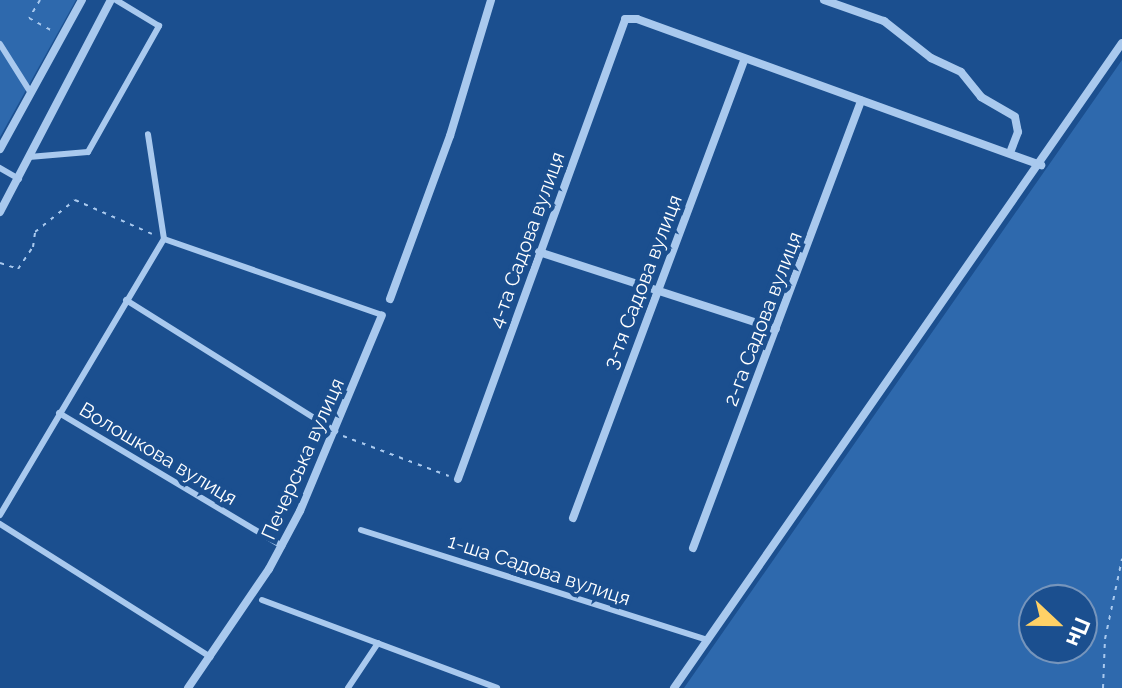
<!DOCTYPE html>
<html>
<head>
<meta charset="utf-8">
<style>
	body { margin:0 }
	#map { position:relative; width:1122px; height:688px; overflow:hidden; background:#1b4f8f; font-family:Raleway,sans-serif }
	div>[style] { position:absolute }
	.green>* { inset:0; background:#2e69ad }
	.path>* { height:2px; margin-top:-1px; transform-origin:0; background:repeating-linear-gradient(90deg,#a9c9ee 0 4px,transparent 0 10px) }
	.lane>* { height:6px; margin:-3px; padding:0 3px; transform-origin:3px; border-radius:3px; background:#a9c9ee }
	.street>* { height:8px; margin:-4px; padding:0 4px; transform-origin:4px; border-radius:4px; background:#a9c9ee }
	span { translate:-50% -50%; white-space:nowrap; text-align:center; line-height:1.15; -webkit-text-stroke:8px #1b4f8f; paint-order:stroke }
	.street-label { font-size:20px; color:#fff }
	.north { position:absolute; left:1018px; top:584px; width:80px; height:80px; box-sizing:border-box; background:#1b4f8f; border:2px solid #7695bc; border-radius:50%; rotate:112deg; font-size:22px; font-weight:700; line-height:32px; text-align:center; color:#fff }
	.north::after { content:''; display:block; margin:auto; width:28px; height:36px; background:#ffd166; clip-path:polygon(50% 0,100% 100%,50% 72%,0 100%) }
</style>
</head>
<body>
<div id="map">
	<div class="green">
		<div style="clip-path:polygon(0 0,76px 0,0 137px)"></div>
		<div style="clip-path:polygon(evenodd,1122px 60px,1122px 688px,684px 688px,1122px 60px,1034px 600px,1082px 600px,1082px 648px,1034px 648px,1034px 600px)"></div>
	</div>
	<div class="path">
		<div style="left:40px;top:0;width:21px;rotate:121deg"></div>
		<div style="left:29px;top:18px;width:26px;rotate:29deg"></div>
		<div style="left:0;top:263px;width:19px;rotate:18deg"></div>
		<div style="left:18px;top:269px;width:27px;rotate:-56deg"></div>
		<div style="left:33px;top:247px;width:15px;rotate:-82deg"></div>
		<div style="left:35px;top:232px;width:51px;rotate:-38.7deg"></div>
		<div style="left:75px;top:200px;width:84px;rotate:23.8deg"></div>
		<div style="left:343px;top:436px;width:113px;rotate:20.7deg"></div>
		<div style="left:1103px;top:688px;width:49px;rotate:-87.7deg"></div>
		<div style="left:1105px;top:639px;width:82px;rotate:-78deg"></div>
	</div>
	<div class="lane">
		<div style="left:0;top:44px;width:58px;rotate:57.7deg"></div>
		<div style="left:29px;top:157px;width:59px;rotate:-4.8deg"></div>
		<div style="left:88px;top:152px;width:145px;rotate:-60.6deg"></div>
		<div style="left:159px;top:26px;width:50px;rotate:-148.8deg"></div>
		<div style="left:0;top:168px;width:22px;rotate:30deg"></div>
		<div style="left:164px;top:239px;width:231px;rotate:19.2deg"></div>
		<div style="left:126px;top:300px;width:247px;rotate:32.1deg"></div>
		<div style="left:59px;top:413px;width:260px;rotate:30.8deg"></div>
		<div style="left:0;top:515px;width:321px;rotate:-59.3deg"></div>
		<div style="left:164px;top:239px;width:106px;rotate:-98.7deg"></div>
		<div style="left:0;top:524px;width:249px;rotate:32.3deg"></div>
		<div style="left:361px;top:530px;width:364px;rotate:17.6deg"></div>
		<div style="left:262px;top:600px;width:251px;rotate:20.5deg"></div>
		<div style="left:348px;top:688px;width:54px;rotate:-56.3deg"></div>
	</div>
	<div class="street">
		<div style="left:824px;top:0;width:64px;rotate:19.3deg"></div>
		<div style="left:884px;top:21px;width:60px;rotate:38.2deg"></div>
		<div style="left:931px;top:58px;width:33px;rotate:25deg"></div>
		<div style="left:961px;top:72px;width:32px;rotate:51deg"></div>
		<div style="left:981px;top:97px;width:39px;rotate:30deg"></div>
		<div style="left:1015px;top:117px;width:15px;rotate:79deg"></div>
		<div style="left:1018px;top:132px;width:22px;rotate:111deg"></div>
		<div style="left:0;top:149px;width:170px;rotate:-61.2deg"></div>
		<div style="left:0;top:212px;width:239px;rotate:-62.4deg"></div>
		<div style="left:539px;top:252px;width:249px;rotate:18deg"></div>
		<div style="left:390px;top:299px;width:174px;rotate:-69.8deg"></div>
		<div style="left:450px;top:136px;width:142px;rotate:-73.2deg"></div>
		<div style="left:458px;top:479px;width:489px;rotate:-70deg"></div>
		<div style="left:625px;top:19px;width:12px"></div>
		<div style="left:637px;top:19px;width:430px;rotate:19.9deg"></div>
		<div style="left:573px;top:518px;width:490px;rotate:-69.5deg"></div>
		<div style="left:693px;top:548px;width:478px;rotate:-69.4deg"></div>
		<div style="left:188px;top:688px;width:144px;rotate:-55.8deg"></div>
		<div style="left:269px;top:569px;width:66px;rotate:-61.9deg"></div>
		<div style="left:300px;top:511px;width:212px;rotate:-67.3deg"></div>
		<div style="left:674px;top:688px;width:785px;rotate:-55.22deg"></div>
	</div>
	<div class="street-label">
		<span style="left:527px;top:240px;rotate:-70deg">4-та Садова вулиця</span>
		<span style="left:643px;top:282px;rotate:-69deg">3-тя Садова вулиця</span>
		<span style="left:763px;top:319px;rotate:-69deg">2-га Садова вулиця</span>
		<span style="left:158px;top:454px;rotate:31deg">Волошкова вулиця</span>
		<span style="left:303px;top:459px;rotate:-66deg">Печерська вулиця</span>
		<span style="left:539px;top:570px;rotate:18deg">1-ша Садова вулиця</span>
	</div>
	<div class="north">Пн</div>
</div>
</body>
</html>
